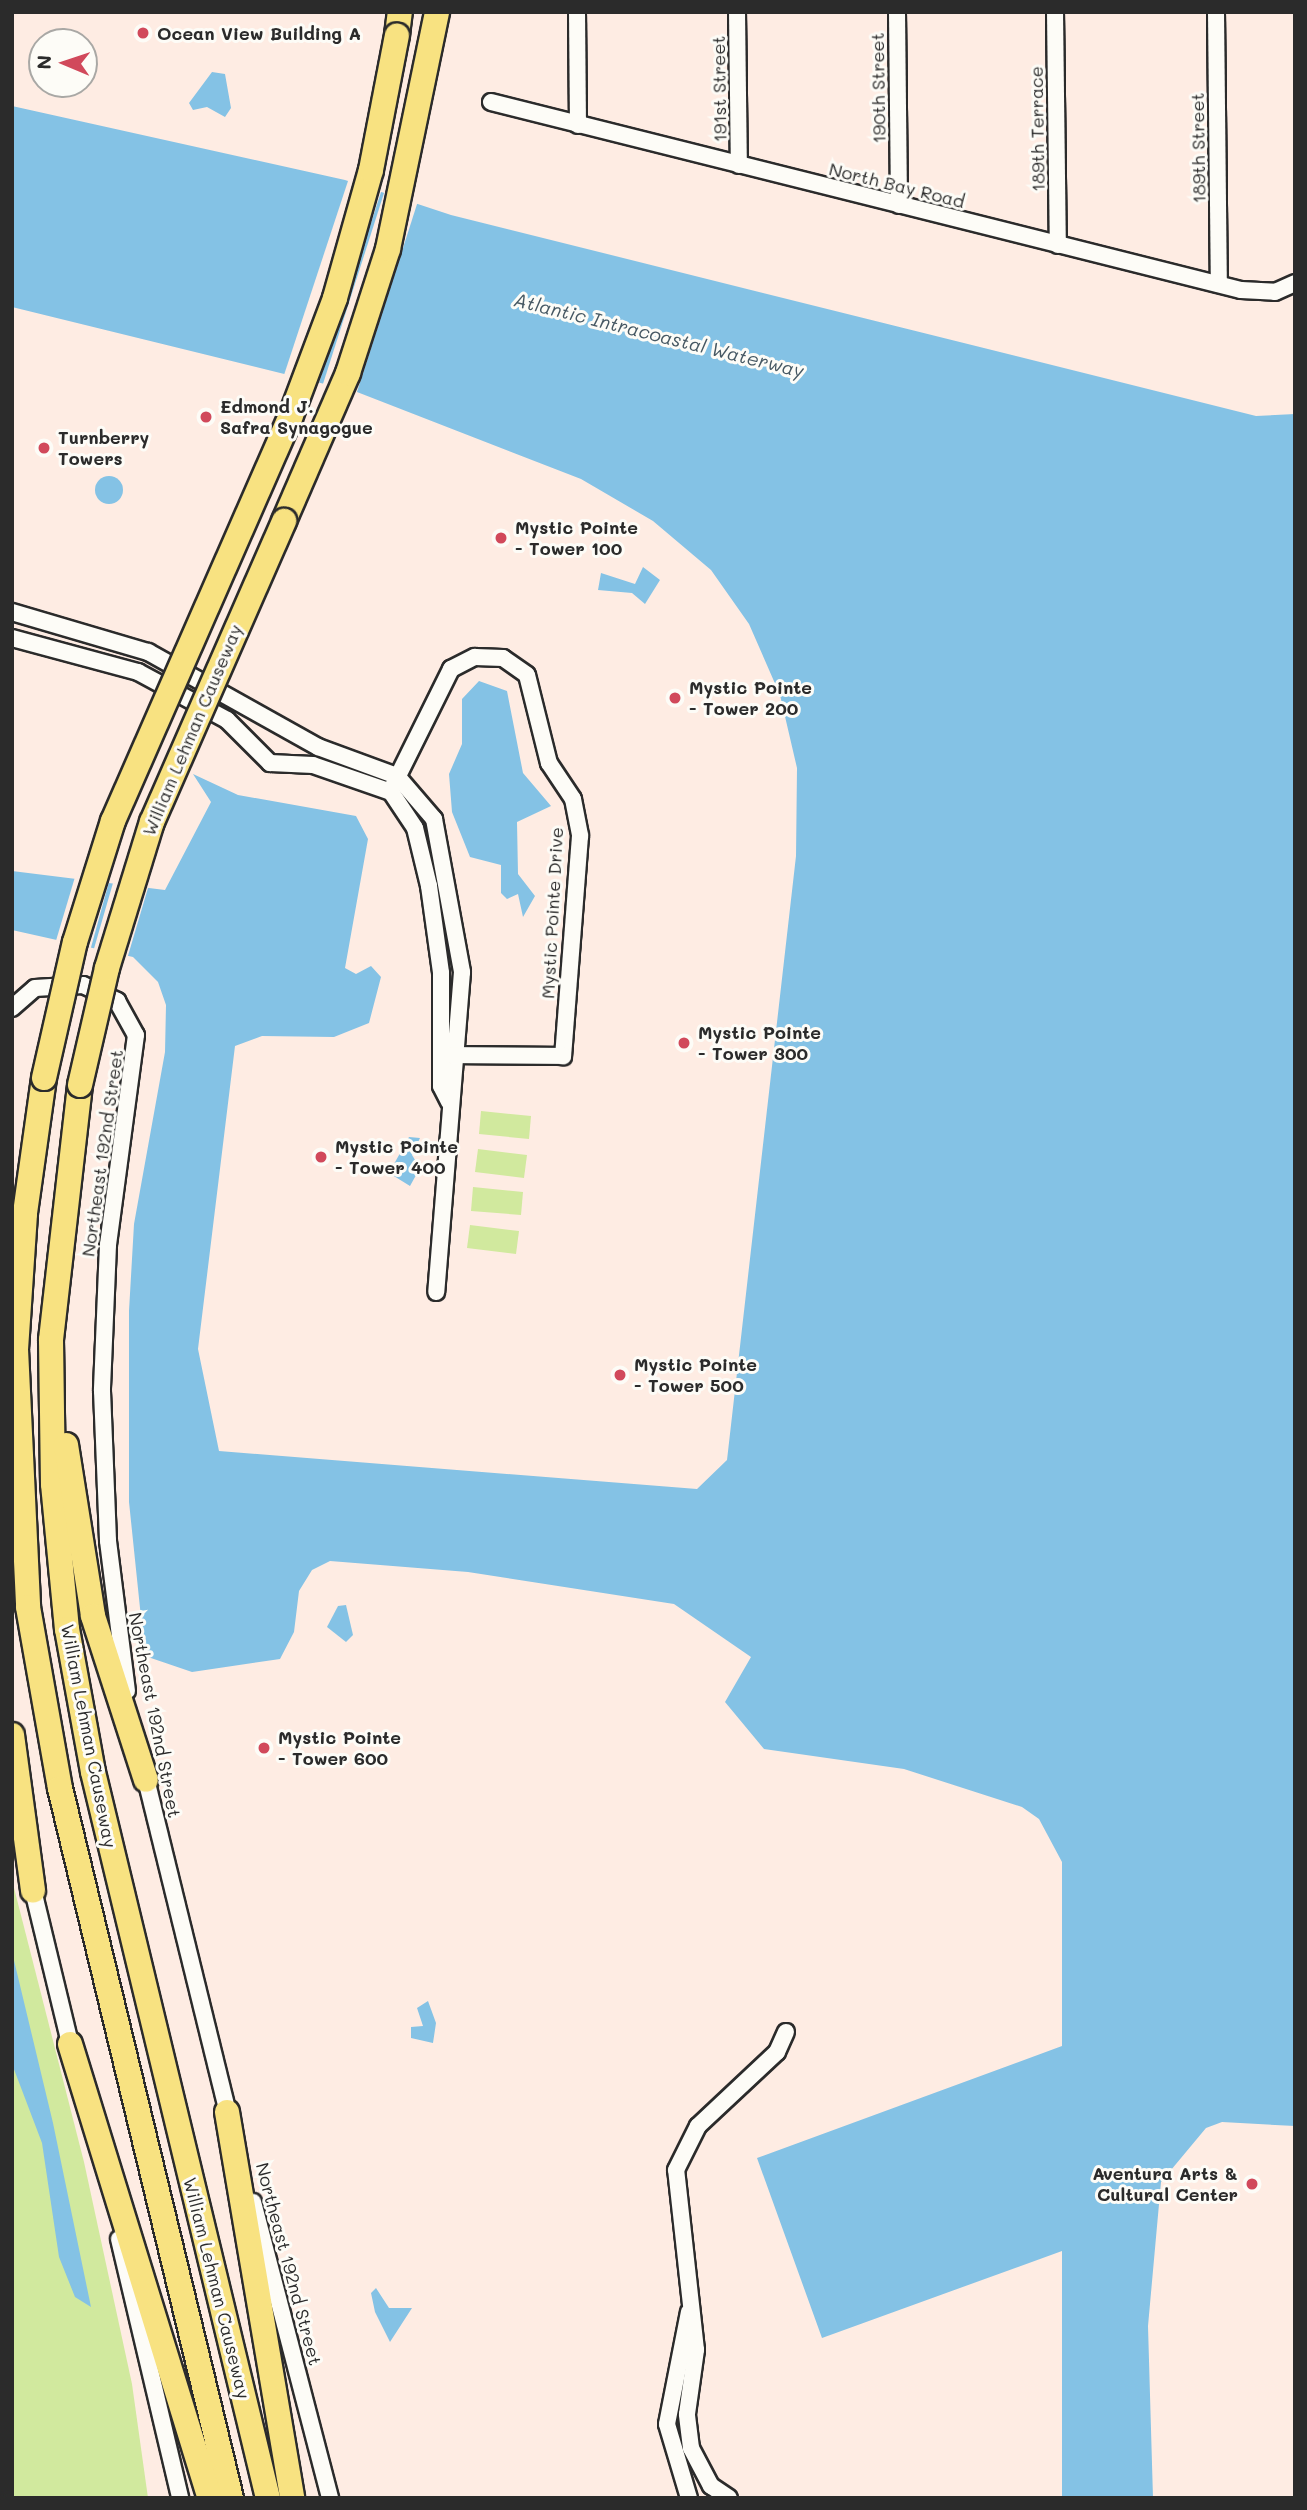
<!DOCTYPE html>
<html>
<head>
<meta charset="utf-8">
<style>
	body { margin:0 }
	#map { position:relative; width:1307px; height:2510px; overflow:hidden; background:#feece3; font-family:Mali,sans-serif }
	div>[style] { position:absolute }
	.green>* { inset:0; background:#d1e99e }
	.water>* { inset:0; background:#84c2e5 }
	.round { border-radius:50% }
	.pier>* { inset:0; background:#feece3 }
	.roads { filter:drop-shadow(2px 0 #2b2b2b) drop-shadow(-2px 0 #2b2b2b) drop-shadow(0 2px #2b2b2b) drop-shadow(0 -2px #2b2b2b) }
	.minor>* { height:16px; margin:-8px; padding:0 8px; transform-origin:8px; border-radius:8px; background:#fdfcf7 }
	.highway>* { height:24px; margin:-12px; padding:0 12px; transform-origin:12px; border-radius:12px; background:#f8e281 }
	.bridges { filter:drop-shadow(2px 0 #2b2b2b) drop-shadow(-2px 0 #2b2b2b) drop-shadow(0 2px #2b2b2b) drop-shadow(0 -2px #2b2b2b) }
	.highway-bridge>* { height:24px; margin:-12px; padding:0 12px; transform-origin:12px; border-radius:12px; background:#f8e281 }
	.dots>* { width:19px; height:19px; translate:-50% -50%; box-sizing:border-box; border:4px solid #fdfcf7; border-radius:50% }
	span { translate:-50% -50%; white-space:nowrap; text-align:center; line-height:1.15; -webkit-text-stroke:6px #fdfcf7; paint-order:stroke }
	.poi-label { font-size:18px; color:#2b2b2b; font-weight:700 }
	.left { translate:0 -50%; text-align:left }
	.right { translate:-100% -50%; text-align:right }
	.street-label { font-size:18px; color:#2b2b2b }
	.water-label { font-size:19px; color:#465863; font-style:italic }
	.frame { position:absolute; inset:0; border:14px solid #2b2b2b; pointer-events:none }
	.north { position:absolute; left:28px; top:28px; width:70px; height:70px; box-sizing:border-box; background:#fdfcf7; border:2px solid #a9a8a5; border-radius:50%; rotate:272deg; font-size:19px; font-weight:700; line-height:28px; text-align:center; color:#2b2b2b }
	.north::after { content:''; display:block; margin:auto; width:24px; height:32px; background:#d1495b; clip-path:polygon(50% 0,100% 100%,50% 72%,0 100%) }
</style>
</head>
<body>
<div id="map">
	<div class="green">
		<div style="clip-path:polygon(481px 1111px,531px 1116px,529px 1139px,479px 1134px)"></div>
		<div style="clip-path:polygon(478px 1149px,527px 1155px,524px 1178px,475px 1172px)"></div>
		<div style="clip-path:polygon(473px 1187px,523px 1192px,521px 1215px,471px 1211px)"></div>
		<div style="clip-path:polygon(470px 1225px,519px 1231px,516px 1254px,467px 1248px)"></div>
		<div style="clip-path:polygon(12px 1880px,84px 2162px,132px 2384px,148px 2498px,12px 2498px)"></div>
	</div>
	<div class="water">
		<div style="clip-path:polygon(212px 72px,225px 74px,231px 108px,225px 117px,207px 107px,193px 110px,189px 103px)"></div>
		<div style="clip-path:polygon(12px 106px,345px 180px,451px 215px,1256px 416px,1295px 414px,1295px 2126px,1222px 2122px,1206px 2128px,1161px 2182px,1148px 2326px,1153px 2498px,1062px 2498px,1062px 2251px,822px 2338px,757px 2158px,1062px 2046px,1062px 1862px,1039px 1819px,1022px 1807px,904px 1769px,764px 1749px,725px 1702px,751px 1657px,674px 1604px,468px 1572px,330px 1561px,312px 1570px,299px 1591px,294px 1632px,280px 1659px,192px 1672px,145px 1656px,129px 1502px,129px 1311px,134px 1224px,165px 1052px,166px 1005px,158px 982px,133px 957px,12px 930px,12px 871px,165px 890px,211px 802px,193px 774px,238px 795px,356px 816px,368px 839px,345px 968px,356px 974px,371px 966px,381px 977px,369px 1023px,334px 1037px,262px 1036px,235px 1046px,198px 1349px,219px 1451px,697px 1489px,727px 1460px,796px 856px,797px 768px,780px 695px,749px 624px,711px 570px,653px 521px,581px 479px,357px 392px,12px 307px)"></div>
		<div class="round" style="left:95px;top:476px;width:28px;height:28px"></div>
		<div style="clip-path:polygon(643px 567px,660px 580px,645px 604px,632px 593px,598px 590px,601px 573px,635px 584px)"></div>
		<div style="clip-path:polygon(479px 681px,507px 691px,523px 773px,551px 806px,517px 822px,518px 874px,535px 896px,523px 917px,518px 894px,507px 899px,501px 893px,501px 865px,470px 857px,452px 812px,449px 774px,462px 744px,462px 699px)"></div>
		<div style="clip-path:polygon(409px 1137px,420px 1138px,412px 1155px,420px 1168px,410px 1186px,389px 1173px)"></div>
		<div style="clip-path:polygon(346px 1605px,353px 1635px,346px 1642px,327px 1627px,338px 1606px)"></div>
		<div style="clip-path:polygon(12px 1952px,53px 2123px,91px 2307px,75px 2297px,59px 2257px,42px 2143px,12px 2064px)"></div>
		<div style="clip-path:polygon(428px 2001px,436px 2023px,433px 2043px,411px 2038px,411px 2027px,423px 2026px,417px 2008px)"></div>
		<div style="clip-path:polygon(376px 2288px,389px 2308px,412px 2308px,390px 2342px,375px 2312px,371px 2293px)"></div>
	</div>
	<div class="pier">
		<div style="clip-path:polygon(349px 178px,382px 189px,318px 386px,283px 378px)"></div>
		<div style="clip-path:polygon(385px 190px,418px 201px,356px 395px,322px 387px)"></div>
		<div style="clip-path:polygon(75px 877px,109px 882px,90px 951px,55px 944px)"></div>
		<div style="clip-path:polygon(113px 883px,148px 888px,127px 959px,93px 952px)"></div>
	</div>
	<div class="roads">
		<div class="minor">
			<div style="left:577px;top:12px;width:113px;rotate:89.5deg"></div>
			<div style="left:737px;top:12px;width:153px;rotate:89.3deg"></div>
			<div style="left:897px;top:12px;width:193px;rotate:89.4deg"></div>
			<div style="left:1055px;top:12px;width:233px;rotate:89.3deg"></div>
			<div style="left:1216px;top:12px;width:272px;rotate:89.4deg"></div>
			<div style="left:491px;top:102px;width:773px;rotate:14.07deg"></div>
			<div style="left:1241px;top:290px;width:34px;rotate:3deg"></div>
			<div style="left:1275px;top:292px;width:22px;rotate:-24deg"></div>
			<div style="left:12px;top:612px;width:142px;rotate:16.4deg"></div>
			<div style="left:148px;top:652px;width:195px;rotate:29.2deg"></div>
			<div style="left:318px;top:747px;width:84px;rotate:20.2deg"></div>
			<div style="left:397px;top:776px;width:57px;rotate:49.3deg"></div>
			<div style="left:434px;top:819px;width:156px;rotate:79.6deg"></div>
			<div style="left:462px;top:972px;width:321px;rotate:94.6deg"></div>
			<div style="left:12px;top:638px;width:131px;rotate:15.1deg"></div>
			<div style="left:138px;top:672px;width:101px;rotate:28.3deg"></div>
			<div style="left:227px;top:720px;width:61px;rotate:45deg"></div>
			<div style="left:270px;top:763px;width:43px;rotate:2.7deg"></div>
			<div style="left:313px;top:765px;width:83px;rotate:19.1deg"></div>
			<div style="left:391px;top:792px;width:43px;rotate:56.3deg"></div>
			<div style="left:415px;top:828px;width:60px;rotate:76.4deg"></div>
			<div style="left:429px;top:886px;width:88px;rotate:82.1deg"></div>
			<div style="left:441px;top:973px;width:113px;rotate:90deg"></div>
			<div style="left:441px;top:1086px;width:18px;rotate:63deg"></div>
			<div style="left:393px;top:786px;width:131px;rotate:-63.6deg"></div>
			<div style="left:451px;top:669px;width:27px;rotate:-27deg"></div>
			<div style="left:475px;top:657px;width:28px;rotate:2deg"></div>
			<div style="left:503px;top:658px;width:29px;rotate:35deg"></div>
			<div style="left:527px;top:675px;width:91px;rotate:76deg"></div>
			<div style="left:549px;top:763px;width:43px;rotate:56.3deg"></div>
			<div style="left:573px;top:799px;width:38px;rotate:79deg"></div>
			<div style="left:580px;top:836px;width:221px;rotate:94.4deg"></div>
			<div style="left:563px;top:1056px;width:111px;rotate:-179.5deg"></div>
			<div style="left:12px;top:1008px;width:30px;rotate:-41deg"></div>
			<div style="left:35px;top:988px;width:48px;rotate:-3.6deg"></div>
			<div style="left:83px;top:985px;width:38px;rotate:25deg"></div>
			<div style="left:117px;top:1001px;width:39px;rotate:61deg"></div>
			<div style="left:136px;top:1035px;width:212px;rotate:97.6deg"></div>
			<div style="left:108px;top:1245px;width:146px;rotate:92.4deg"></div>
			<div style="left:102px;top:1391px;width:150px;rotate:87.7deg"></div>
			<div style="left:108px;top:1541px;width:151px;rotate:82.8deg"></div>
			<div style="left:144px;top:1771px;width:359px;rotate:76.2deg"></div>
			<div style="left:31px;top:1882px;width:174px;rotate:76.4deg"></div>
			<div style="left:253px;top:2202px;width:306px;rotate:75.4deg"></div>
			<div style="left:119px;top:2239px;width:266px;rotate:76.7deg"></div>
			<div style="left:689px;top:2498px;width:77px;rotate:-106.6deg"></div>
			<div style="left:667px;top:2424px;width:114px;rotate:-78.9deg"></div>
			<div style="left:729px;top:2498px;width:22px;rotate:-146deg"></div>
			<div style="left:711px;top:2486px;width:43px;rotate:-117.8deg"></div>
			<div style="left:691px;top:2448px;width:34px;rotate:-97deg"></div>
			<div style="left:687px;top:2414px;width:65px;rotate:-82deg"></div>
			<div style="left:696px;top:2350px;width:181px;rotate:-96.3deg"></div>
			<div style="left:676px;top:2170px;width:49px;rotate:-63.4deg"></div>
			<div style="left:698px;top:2126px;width:108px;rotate:-43.1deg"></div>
			<div style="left:777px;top:2052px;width:22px;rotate:-66deg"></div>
		</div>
		<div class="highway">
			<div style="left:397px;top:35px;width:23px;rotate:-83deg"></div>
			<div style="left:284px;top:521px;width:161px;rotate:-66.6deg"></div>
			<div style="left:348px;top:373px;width:130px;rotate:-72.1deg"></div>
			<div style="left:388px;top:249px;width:242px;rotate:-78.3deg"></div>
			<div style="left:44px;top:1078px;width:137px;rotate:98deg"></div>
			<div style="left:25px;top:1214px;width:135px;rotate:93.8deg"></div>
			<div style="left:16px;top:1349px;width:258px;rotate:87.3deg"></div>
			<div style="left:28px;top:1607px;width:184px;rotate:80deg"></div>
			<div style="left:60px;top:1788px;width:730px;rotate:76.46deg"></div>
			<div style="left:80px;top:1085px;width:257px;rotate:96.5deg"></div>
			<div style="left:51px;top:1340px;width:144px;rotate:89.2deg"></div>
			<div style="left:53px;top:1484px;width:146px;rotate:84.5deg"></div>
			<div style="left:67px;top:1629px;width:145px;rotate:79.7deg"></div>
			<div style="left:93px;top:1772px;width:747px;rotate:76.45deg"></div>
			<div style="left:66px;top:1445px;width:173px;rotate:81deg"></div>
			<div style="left:93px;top:1616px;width:172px;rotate:72.1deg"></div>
			<div style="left:12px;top:1735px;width:157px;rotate:82.3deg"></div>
			<div style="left:70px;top:2044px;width:475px;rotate:72.9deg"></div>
			<div style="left:227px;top:2112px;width:391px;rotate:80.4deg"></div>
		</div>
	</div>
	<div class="bridges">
		<div class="highway-bridge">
			<div style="left:44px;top:1078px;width:139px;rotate:-77.2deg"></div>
			<div style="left:75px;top:942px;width:127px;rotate:-72.6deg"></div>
			<div style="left:113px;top:821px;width:440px;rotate:-66.3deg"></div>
			<div style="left:290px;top:418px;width:128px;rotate:-69.4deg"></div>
			<div style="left:335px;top:298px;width:133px;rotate:-74.3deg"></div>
			<div style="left:371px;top:170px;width:137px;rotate:-79.1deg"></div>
			<div style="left:80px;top:1085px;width:120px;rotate:-77deg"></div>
			<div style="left:107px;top:968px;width:153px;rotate:-72.9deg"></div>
			<div style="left:152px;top:822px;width:329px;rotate:-66.3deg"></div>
		</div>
	</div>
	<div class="dots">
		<div style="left:143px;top:33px;background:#d1495b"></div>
		<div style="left:206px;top:417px;background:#d1495b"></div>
		<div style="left:44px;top:448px;background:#d1495b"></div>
		<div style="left:501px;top:538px;background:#d1495b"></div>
		<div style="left:675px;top:698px;background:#d1495b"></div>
		<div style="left:684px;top:1043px;background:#d1495b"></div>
		<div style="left:321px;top:1157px;background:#d1495b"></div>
		<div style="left:620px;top:1375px;background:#d1495b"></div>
		<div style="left:264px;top:1748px;background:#d1495b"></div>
		<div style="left:1252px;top:2184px;background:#d1495b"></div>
	</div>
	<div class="poi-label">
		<span class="left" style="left:157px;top:33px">Ocean View Building A</span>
		<span class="left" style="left:220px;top:417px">Edmond J.<br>Safra Synagogue</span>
		<span class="left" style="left:58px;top:448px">Turnberry<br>Towers</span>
		<span class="left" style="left:515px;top:538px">Mystic Pointe<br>- Tower 100</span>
		<span class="left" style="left:689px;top:698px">Mystic Pointe<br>- Tower 200</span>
		<span class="left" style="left:698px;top:1043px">Mystic Pointe<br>- Tower 300</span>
		<span class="left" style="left:335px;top:1157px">Mystic Pointe<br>- Tower 400</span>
		<span class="left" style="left:634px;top:1375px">Mystic Pointe<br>- Tower 500</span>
		<span class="left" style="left:278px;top:1748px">Mystic Pointe<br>- Tower 600</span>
		<span class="right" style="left:1238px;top:2184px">Aventura Arts &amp;<br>Cultural Center</span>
	</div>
	<div class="street-label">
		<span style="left:878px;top:88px;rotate:-91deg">190th Street</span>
		<span style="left:719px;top:89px;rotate:-91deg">191st Street</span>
		<span style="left:1037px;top:129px;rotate:-91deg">189th Terrace</span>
		<span style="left:1198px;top:148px;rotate:-91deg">189th Street</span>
		<span style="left:897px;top:185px;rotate:14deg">North Bay Road</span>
		<span style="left:192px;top:730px;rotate:-67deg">William Lehman Causeway</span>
		<span style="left:552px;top:913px;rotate:-87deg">Mystic Pointe Drive</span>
		<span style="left:102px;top:1153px;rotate:-82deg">Northeast 192nd Street</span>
		<span style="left:155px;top:1715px;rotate:79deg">Northeast 192nd Street</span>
		<span style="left:89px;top:1736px;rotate:79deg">William Lehman Causeway</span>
		<span style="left:289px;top:2264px;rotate:75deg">Northeast 192nd Street</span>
		<span style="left:217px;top:2288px;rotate:76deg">William Lehman Causeway</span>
	</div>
	<div class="water-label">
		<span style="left:659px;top:335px;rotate:14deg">Atlantic Intracoastal Waterway</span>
	</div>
	<div class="frame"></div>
	<div class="north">N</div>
</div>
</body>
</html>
